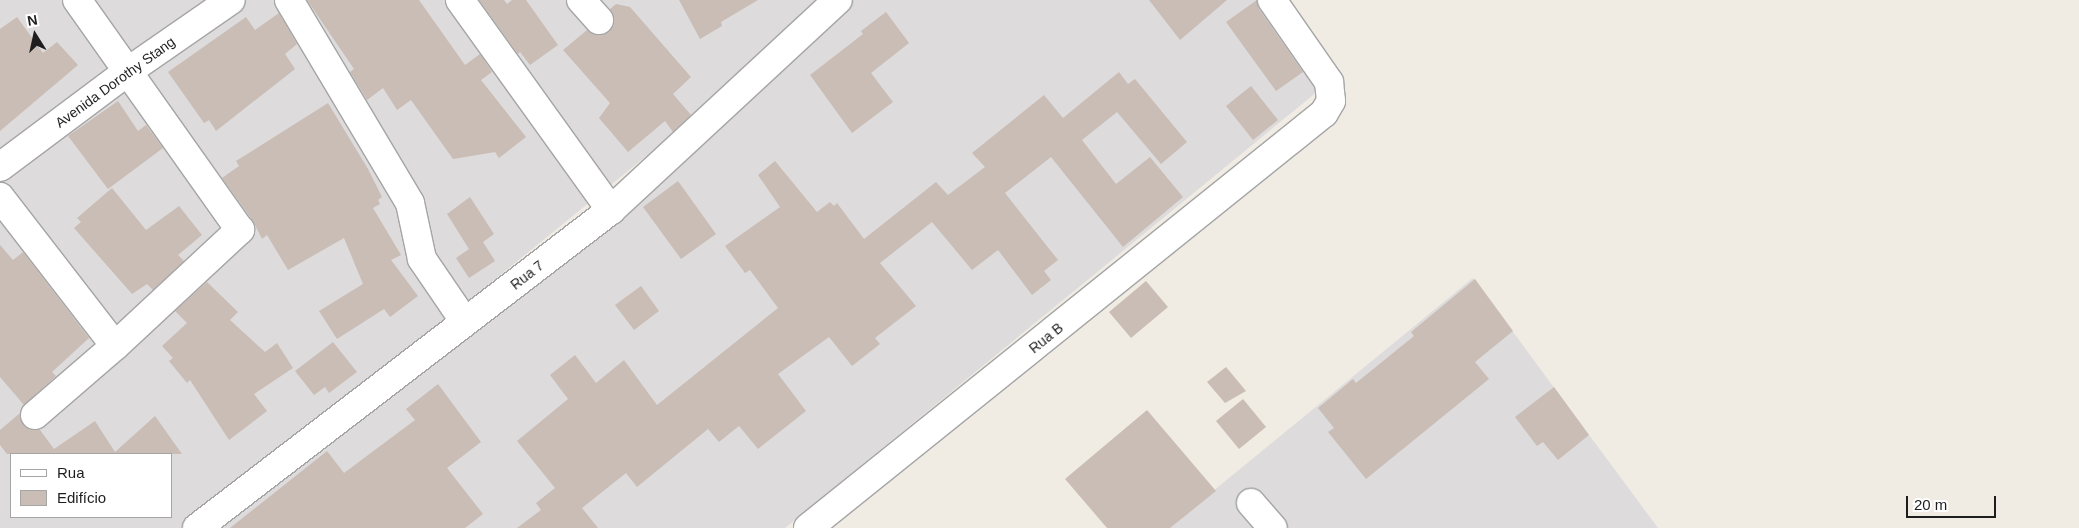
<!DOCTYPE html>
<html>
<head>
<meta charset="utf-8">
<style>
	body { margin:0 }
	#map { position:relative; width:2079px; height:528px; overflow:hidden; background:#f0ece4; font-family:Arial,sans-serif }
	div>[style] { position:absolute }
	.residential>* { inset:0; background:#dddbdb }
	.building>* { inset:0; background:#c9bdb6 }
	.roads { filter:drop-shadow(1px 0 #a5a5a5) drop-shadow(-1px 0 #a5a5a5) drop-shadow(0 1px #a5a5a5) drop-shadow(0 -1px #a5a5a5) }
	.minor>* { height:28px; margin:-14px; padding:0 14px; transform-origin:14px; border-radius:14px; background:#fff }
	span { translate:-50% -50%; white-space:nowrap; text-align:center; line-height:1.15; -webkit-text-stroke:5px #fff; paint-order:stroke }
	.street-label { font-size:14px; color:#1e1e1e }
	.legend { position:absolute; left:10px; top:453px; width:162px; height:65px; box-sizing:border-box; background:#fff; border:1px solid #a5a5a5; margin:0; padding:6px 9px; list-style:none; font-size:15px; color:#1e1e1e }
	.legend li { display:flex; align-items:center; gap:10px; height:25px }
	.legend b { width:25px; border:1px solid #a5a5a5 }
	.north { position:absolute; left:10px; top:10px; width:50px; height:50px; -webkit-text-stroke:4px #fff; paint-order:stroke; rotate:350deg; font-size:14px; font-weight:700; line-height:20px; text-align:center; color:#1e1e1e }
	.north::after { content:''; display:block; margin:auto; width:18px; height:22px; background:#1e1e1e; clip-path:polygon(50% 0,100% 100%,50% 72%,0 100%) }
	.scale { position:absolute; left:1906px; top:496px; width:90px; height:22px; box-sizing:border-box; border:2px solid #1e1e1e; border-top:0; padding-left:6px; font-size:15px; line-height:18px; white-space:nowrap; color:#1e1e1e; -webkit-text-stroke:4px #fff; paint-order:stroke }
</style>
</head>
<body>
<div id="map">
	<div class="residential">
		<div style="clip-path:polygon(evenodd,0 0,838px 0,279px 455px,849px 0,1272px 0,1329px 82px,785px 528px,0 528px,0 0,11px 454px,171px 454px,171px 517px,11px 517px,11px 454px)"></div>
		<div style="clip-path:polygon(1473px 278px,1658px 528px,1168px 528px)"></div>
	</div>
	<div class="building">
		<div style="clip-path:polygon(307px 0,419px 0,465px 65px,480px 54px,492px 72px,481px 80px,526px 137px,499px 158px,495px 152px,453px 159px,411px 100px,397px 110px,383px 88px,367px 100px,350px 72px,354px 69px)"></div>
		<div style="clip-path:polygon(479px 0,504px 0,507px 4px,512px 0,526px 0,558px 45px,530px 65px,520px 52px,518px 54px)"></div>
		<div style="clip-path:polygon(679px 0,758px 0,721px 22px,722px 26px,700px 39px)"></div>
		<div style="clip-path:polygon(1149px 0,1227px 0,1180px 40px)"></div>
		<div style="clip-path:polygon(1257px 0,1259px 9px,1303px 72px,1276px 91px,1226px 22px)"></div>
		<div style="clip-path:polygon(616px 4px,630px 7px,691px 77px,673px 94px,691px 115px,673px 132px,665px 121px,628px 152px,599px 118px,610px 103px,563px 50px,587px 30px,595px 35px,603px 35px,609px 32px,614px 25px,614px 17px,610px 9px)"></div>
		<div style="clip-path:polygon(886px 12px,909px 43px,871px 73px,893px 102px,852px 133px,810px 75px,863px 34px,861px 31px)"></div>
		<div style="clip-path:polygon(279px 13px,297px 44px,285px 54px,295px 69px,216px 131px,209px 120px,204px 123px,168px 72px,246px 17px,255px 30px)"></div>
		<div style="clip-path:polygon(17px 17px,43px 53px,57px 42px,78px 65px,0 131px,0 29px)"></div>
		<div style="clip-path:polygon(1119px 72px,1128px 84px,1135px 79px,1187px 142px,1161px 164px,1117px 112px,1082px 140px,1116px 184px,1150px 157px,1183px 197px,1123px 247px,1051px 157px,1005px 193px,1058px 260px,1044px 271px,1051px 280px,1032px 295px,998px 250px,972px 270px,932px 222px,880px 263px,916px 306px,875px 338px,880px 344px,852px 366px,829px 337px,778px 374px,806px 411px,758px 449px,739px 426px,719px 442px,708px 429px,637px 487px,626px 473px,582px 508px,598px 528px,517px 528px,541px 510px,536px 503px,555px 488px,517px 441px,568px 399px,550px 375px,575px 355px,596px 383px,624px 360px,657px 405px,778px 308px,750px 270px,745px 273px,725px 246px,780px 207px,758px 175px,775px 161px,817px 212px,830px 202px,834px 206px,837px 203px,864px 239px,936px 182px,948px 195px,985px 167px,972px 153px,1044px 95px,1063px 118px)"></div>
		<div style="clip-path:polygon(1251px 86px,1278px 120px,1253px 140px,1226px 106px)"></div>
		<div style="clip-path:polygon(118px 101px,138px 131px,146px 125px,163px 148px,108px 189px,68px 136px)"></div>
		<div style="clip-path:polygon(328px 103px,368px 169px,382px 197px,378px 200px,380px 204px,373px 208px,401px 255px,391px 260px,418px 296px,390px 317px,384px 309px,337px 339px,319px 311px,363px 284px,344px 238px,288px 270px,267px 235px,262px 239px,253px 221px,222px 178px,239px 166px,236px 161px)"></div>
		<div style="clip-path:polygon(678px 181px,716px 234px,681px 259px,643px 207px)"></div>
		<div style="clip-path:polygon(112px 188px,146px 230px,179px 206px,202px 235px,178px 255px,184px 261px,153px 290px,147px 284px,132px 294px,74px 228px,81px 222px,77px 218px)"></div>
		<div style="clip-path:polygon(470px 197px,494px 234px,483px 242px,495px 261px,469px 278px,456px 258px,469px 249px,447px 214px)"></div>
		<div style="clip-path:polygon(0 245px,13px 260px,23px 252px,89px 338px,52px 372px,56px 376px,24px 405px,0 377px)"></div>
		<div style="clip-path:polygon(1475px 279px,1513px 331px,1475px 362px,1489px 379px,1366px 479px,1328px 432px,1334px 428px,1318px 408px,1353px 379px,1356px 383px,1414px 336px,1411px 332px)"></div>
		<div style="clip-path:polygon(1146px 281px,1168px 307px,1131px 338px,1109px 312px)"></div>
		<div style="clip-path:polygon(207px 282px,238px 312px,230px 320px,265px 352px,277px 343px,293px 368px,254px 394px,267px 411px,229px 440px,190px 380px,187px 383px,169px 361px,173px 358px,162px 346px,187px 323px,175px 311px)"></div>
		<div style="clip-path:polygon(641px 286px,659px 311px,634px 330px,615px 305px)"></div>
		<div style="clip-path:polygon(333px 342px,357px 372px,329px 393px,325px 387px,314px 395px,295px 371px)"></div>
		<div style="clip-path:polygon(1226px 367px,1246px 391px,1225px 403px,1207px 382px)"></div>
		<div style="clip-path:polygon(438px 384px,481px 442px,447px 468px,483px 514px,465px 528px,230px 528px,327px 451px,344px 473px,415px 420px,406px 409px)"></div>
		<div style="clip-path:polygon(1554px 387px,1589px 435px,1558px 460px,1543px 442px,1537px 446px,1515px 417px)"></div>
		<div style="clip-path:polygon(1243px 399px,1266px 427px,1239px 449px,1216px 421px)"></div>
		<div style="clip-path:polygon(1147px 410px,1216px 491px,1170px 528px,1107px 528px,1065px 479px)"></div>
		<div style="clip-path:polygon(20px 413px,24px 426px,30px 430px,40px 430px,54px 449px,95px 421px,115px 452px,155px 416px,182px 454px,7px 454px,0 445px,0 430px)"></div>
	</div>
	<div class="roads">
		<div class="minor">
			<div style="left:289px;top:0;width:236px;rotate:59.2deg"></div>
			<div style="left:410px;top:203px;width:57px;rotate:77.9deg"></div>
			<div style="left:422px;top:259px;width:76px;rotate:55.7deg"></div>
			<div style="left:460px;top:0;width:259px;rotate:54.3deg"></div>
			<div style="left:581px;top:0;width:27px;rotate:48deg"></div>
			<div style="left:0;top:167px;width:159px;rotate:-36.8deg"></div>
			<div style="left:127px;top:72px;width:126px;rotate:-34.7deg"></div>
			<div style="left:0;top:197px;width:188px;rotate:52.3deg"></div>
			<div style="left:35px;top:415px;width:106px;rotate:-40.8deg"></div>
			<div style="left:115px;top:346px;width:171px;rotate:-42.9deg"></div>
			<div style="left:240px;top:230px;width:282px;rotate:-125.3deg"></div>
			<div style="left:1251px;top:503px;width:33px;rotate:49deg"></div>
			<div style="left:197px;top:528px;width:522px;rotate:-37.53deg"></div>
			<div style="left:611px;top:210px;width:309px;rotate:-42.8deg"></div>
			<div style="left:808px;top:528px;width:662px;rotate:-38.81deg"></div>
			<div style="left:1324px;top:113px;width:14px;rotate:-60deg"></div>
			<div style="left:1331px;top:101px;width:19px;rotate:-96deg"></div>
			<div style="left:1329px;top:82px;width:100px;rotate:-124.8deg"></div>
		</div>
	</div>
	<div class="street-label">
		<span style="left:115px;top:82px;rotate:-36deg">Avenida Dorothy Stang</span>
		<span style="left:527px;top:275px;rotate:-38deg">Rua 7</span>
		<span style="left:1046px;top:338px;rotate:-39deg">Rua B</span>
	</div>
	<ul class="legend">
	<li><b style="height:6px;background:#fff"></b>Rua</li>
	<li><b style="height:14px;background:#c9bdb6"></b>Edifício</li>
	</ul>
	<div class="north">N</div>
	<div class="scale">20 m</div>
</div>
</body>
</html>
